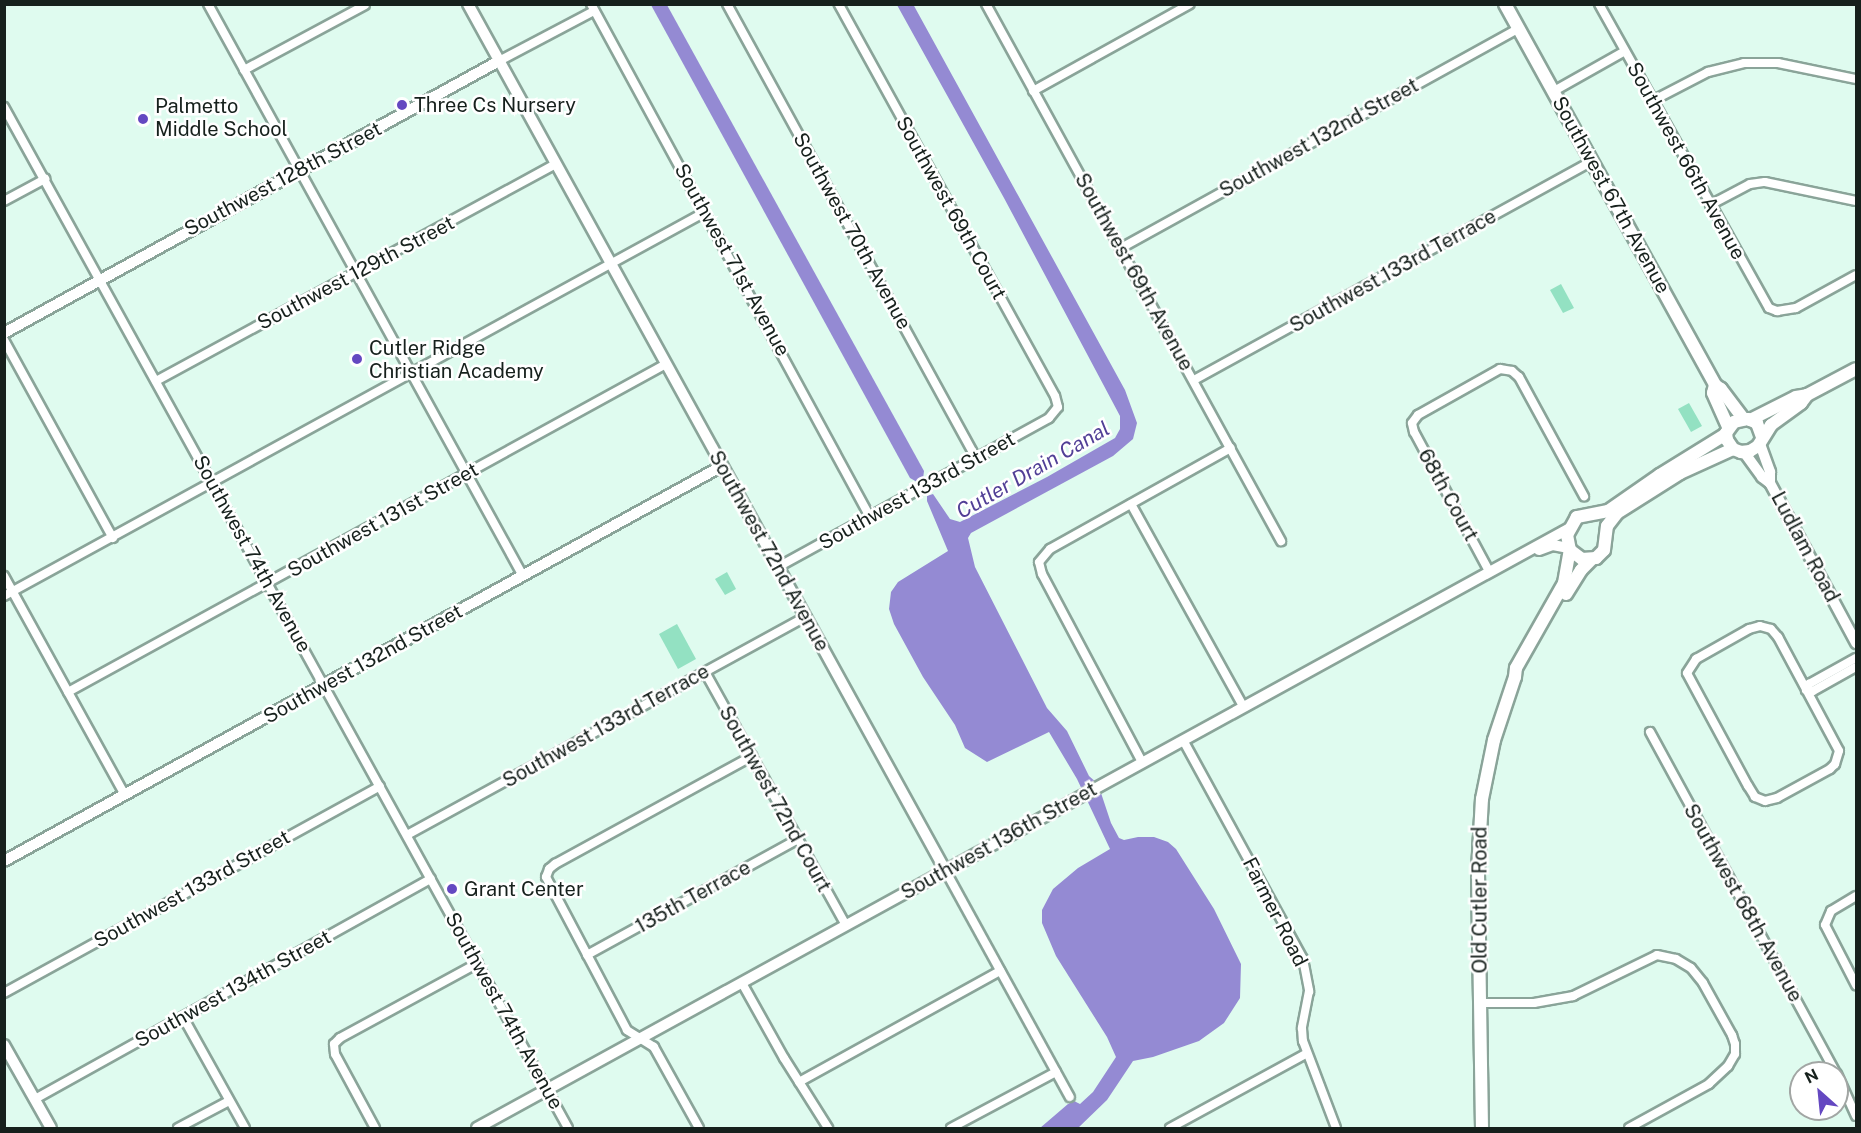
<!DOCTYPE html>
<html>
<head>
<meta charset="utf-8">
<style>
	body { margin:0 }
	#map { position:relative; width:1861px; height:1133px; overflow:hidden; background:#dffbef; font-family:"Public Sans",sans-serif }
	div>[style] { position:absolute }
	.green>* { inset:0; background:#93e1c2 }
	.water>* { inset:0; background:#948ad3 }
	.roads { filter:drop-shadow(2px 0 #8aa499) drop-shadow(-2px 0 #8aa499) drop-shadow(0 2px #8aa499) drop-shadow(0 -2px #8aa499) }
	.minor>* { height:8px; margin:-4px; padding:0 4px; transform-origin:4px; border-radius:4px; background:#fff }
	.tertiary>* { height:10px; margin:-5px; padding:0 5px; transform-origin:5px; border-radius:5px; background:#fff }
	.secondary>* { height:12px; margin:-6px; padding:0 6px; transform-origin:6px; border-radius:6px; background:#fff }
	.dots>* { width:16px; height:16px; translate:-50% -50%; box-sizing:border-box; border:3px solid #fff; border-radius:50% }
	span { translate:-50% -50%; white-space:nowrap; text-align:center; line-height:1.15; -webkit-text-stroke:5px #fff; paint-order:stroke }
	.poi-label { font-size:20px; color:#16201c }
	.left { translate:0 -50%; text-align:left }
	.street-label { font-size:20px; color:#16201c }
	.water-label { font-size:21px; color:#513f96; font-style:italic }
	.frame { position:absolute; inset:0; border:6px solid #16201c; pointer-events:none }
	.north { position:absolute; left:1789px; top:1061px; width:60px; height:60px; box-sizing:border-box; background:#fff; border:2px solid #a2a6a4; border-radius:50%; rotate:333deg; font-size:16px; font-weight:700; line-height:24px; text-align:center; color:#16201c }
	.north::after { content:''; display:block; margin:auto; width:21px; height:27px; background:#6448c1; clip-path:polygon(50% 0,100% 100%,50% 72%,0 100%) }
</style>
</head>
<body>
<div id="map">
	<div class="green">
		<div style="clip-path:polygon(1561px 284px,1574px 308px,1563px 313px,1550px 290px)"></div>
		<div style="clip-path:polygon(1689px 403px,1702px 426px,1691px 432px,1678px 409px)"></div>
		<div style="clip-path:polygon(727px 572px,736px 589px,725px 595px,715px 579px)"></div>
		<div style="clip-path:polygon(677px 624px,696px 659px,678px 669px,659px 634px)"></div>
	</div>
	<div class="water">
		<div style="clip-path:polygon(913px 4px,1125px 390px,1137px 423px,1133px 439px,1113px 456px,971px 533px,968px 538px,975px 567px,1047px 708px,1067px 731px,1089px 776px,1098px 784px,1111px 823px,1119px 838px,1124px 840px,1138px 837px,1154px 837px,1168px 842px,1176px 849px,1214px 909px,1241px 964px,1240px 998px,1224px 1023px,1199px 1041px,1153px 1057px,1133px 1061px,1107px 1100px,1078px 1128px,1040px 1128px,1068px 1104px,1074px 1101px,1080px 1104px,1093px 1092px,1116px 1057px,1107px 1037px,1056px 956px,1042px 923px,1042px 910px,1053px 889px,1078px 868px,1110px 849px,1077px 779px,1049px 732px,987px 762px,965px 748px,955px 725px,923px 677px,894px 624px,889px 609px,891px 592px,898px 582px,948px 551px,927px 501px,927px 496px,933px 494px,950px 519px,960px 522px,1047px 477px,1115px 438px,1120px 429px,1120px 416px,1004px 198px,897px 5px)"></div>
		<div style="clip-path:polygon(651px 5px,667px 5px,924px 471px,923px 479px,917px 482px,910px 478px)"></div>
	</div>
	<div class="roads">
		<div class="minor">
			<div style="left:208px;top:4px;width:653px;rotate:61.16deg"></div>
			<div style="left:591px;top:4px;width:584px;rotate:61.46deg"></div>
			<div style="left:727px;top:4px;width:518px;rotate:61.26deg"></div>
			<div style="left:986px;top:4px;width:613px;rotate:61.22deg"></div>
			<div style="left:1599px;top:4px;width:348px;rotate:60.8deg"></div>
			<div style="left:1769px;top:308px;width:9px;rotate:21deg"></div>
			<div style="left:1777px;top:311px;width:19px;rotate:-9deg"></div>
			<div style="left:1796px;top:308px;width:68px;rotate:-28.8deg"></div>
			<div style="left:499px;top:61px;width:107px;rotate:-27.8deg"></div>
			<div style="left:244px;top:70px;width:137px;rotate:-28.2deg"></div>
			<div style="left:1033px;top:91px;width:179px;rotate:-29deg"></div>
			<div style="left:1554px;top:91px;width:81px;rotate:-29.4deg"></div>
			<div style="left:1652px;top:101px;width:63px;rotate:-27.4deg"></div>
			<div style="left:1708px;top:72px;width:37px;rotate:-14deg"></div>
			<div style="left:1744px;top:63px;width:34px"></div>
			<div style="left:1778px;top:63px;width:80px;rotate:11.6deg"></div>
			<div style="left:4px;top:107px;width:1166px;rotate:61.08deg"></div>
			<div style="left:4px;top:201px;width:47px;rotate:-28.2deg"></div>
			<div style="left:1710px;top:205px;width:45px;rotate:-27.7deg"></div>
			<div style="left:1750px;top:184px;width:15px;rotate:-8deg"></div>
			<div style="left:1765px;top:182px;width:93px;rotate:11.8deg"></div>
			<div style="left:1121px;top:248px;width:453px;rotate:-28.9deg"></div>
			<div style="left:4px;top:340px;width:226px;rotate:61.2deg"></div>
			<div style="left:1194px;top:380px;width:454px;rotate:-28.8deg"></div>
			<div style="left:156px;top:381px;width:454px;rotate:-28.5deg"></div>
			<div style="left:1131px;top:504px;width:231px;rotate:61deg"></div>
			<div style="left:778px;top:567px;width:309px;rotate:-28.8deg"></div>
			<div style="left:1049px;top:418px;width:14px;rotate:-51deg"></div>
			<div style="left:1058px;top:407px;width:11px;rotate:-105deg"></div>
			<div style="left:1055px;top:396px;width:448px;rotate:-118.9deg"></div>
			<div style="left:1489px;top:571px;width:158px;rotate:-118.3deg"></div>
			<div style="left:1414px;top:432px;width:9px;rotate:-103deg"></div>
			<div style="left:1412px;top:423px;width:10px;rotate:-53deg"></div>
			<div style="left:1418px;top:415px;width:94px;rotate:-29.3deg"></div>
			<div style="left:1500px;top:369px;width:12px;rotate:9deg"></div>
			<div style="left:1512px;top:371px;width:9px;rotate:41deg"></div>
			<div style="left:1519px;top:377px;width:136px;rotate:61.4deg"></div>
			<div style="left:4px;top:576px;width:250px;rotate:61.1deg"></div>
			<div style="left:4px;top:596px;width:799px;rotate:-28.71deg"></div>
			<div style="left:1760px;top:626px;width:11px;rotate:15deg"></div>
			<div style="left:1771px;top:629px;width:11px;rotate:49deg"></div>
			<div style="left:1778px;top:637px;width:129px;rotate:61.8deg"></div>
			<div style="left:1839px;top:751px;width:14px;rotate:107deg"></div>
			<div style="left:1835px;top:764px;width:7px;rotate:135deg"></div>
			<div style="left:1830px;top:769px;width:60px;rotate:151.3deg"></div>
			<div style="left:1777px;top:798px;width:12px;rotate:166deg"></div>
			<div style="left:1765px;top:801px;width:11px;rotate:-158deg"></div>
			<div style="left:1755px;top:797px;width:13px;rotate:-122deg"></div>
			<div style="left:1748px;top:786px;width:128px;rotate:-118.4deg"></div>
			<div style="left:1687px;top:673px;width:17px;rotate:-57deg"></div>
			<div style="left:1696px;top:659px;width:61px;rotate:-29.5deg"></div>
			<div style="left:1749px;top:629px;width:11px;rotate:-15deg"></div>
			<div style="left:705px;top:672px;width:290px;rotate:60.9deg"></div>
			<div style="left:1806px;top:690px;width:7px;rotate:-63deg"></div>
			<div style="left:1809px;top:684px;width:54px;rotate:-29deg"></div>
			<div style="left:1806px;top:690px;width:7px;rotate:8deg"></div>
			<div style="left:1813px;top:691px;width:49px;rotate:-29.2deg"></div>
			<div style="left:68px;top:692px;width:682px;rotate:-28.74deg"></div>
			<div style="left:1650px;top:732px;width:388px;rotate:61.4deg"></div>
			<div style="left:1183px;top:740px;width:250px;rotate:61.3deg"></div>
			<div style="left:1303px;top:959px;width:33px;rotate:79deg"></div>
			<div style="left:1309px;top:991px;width:38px;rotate:101deg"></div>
			<div style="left:1302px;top:1028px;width:13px;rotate:86deg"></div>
			<div style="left:1303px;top:1041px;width:93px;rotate:69.2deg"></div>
			<div style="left:1142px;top:762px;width:213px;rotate:-118deg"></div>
			<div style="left:1042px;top:574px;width:12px;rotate:-104deg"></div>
			<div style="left:1039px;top:562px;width:17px;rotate:-50deg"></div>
			<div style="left:1050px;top:549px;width:207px;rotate:-29.2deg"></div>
			<div style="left:407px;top:835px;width:454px;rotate:-28.7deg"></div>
			<div style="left:945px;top:870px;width:259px;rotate:61.2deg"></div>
			<div style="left:1856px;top:896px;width:29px;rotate:149deg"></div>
			<div style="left:1831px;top:911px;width:15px;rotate:113deg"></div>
			<div style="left:1825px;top:925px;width:68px;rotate:62.7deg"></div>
			<div style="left:587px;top:955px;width:241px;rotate:-28.8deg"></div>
			<div style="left:742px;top:983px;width:86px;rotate:60.8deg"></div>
			<div style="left:784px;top:1058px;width:83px;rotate:57.8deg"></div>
			<div style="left:4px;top:993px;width:429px;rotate:-28.8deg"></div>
			<div style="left:1480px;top:1003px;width:54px"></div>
			<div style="left:1534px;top:1003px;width:40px;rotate:-10deg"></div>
			<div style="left:1573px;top:996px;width:93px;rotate:-26deg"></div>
			<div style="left:1657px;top:955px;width:19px;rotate:12deg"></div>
			<div style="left:1676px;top:959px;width:17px;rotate:31deg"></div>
			<div style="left:1691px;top:968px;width:19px;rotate:51deg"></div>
			<div style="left:1703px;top:983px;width:60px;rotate:60.9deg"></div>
			<div style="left:1732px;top:1035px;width:9px;rotate:72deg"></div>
			<div style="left:1735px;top:1044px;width:10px;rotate:90deg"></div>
			<div style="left:1735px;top:1054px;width:14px;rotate:120deg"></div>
			<div style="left:1728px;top:1066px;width:26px;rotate:137deg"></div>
			<div style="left:1709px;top:1084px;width:91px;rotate:151.2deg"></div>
			<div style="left:183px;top:1017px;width:127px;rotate:60.8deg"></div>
			<div style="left:1837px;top:1074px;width:46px;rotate:65.7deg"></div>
			<div style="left:799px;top:1082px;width:230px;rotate:-28.9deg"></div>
			<div style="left:35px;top:1099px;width:453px;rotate:-29.1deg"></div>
			<div style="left:178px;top:1128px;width:58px;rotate:-27.9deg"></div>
			<div style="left:375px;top:1128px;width:84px;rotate:-118.4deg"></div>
			<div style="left:335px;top:1054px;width:10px;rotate:-96deg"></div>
			<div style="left:334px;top:1044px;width:8px;rotate:-45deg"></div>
			<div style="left:340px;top:1038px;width:157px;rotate:-28.5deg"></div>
			<div style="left:699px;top:1128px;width:93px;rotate:-119.1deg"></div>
			<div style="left:654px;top:1047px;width:32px;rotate:-148deg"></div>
			<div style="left:627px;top:1030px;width:173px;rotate:-117.9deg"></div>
			<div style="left:546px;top:877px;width:9px;rotate:-69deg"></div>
			<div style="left:549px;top:869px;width:8px;rotate:-40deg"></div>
			<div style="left:555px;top:864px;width:225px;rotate:-28.7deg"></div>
			<div style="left:951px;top:1128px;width:119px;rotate:-28.1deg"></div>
			<div style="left:1170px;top:1128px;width:155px;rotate:-28.6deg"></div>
		</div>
		<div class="tertiary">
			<div style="left:468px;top:4px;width:989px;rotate:61.15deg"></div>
			<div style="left:4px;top:333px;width:565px;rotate:-28.79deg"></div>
			<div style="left:1760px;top:444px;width:30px;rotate:70deg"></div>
			<div style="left:1770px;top:472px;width:11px;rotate:90deg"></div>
			<div style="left:1744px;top:452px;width:31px;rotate:54deg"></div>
			<div style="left:1762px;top:477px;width:10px;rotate:37deg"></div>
			<div style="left:1770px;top:483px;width:182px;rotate:61.7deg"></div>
			<div style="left:1539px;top:550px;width:15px;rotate:-20deg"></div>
			<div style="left:1553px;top:545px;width:16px;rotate:11deg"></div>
			<div style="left:4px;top:861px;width:819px;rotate:-28.82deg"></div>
			<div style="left:4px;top:1045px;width:95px;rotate:60.5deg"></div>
			<div style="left:477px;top:1128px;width:1245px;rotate:-28.77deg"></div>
		</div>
		<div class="secondary">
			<div style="left:1505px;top:4px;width:435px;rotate:61.1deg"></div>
			<div style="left:1715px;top:385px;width:7px;rotate:34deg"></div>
			<div style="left:1721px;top:389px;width:38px;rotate:53deg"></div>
			<div style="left:1715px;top:385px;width:8px;rotate:104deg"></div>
			<div style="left:1713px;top:393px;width:37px;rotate:66deg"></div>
			<div style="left:1750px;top:420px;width:51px;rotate:-26.6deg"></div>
			<div style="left:1796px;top:397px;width:11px;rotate:-10deg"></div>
			<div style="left:1807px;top:395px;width:55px;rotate:-28deg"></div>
			<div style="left:1726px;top:434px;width:78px;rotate:148.2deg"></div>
			<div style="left:1660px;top:475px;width:63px;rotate:145.3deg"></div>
			<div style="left:1608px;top:511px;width:32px;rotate:169deg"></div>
			<div style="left:1577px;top:517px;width:21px;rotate:119deg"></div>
			<div style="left:1567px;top:535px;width:15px;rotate:79deg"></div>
			<div style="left:1570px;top:550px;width:15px;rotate:37deg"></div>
			<div style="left:1582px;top:559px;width:14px;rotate:-4deg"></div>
			<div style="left:1596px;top:558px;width:11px;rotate:-45deg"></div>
			<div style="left:1604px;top:550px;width:24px;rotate:-83deg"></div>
			<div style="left:1607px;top:526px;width:16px;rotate:-52deg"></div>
			<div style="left:1617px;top:513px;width:75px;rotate:-32.4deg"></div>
			<div style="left:1680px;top:473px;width:58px;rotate:-24.4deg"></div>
			<div style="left:1762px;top:437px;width:15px;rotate:-110deg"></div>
			<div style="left:1757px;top:423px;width:10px;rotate:-156deg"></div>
			<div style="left:1748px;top:419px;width:14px;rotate:168deg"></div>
			<div style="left:1734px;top:422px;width:14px;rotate:126deg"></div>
			<div style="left:1726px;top:433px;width:7px;rotate:82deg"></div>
			<div style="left:1727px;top:440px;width:11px;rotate:56deg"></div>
			<div style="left:1733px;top:449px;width:9px;rotate:21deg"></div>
			<div style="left:1741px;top:452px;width:9px;rotate:-6deg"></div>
			<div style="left:1750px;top:451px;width:9px;rotate:-32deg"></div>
			<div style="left:1758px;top:446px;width:25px;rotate:-58deg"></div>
			<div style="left:1771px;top:425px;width:37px;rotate:-36deg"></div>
			<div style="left:1801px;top:403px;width:10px;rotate:-53deg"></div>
			<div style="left:1566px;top:594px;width:28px;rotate:-58deg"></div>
			<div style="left:1581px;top:570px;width:14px;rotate:-45deg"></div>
			<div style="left:1482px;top:1128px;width:258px;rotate:-90.9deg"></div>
			<div style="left:1478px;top:870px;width:71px;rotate:-86.8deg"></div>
			<div style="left:1482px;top:799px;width:60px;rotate:-78.5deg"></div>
			<div style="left:1494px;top:740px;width:66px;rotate:-71.6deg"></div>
			<div style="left:1515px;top:677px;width:9px;rotate:-84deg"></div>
			<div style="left:1516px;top:668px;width:98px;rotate:-60.5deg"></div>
			<div style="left:1564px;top:583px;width:34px;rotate:-80deg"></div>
		</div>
	</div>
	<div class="dots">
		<div style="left:402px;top:105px;background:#6448c1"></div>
		<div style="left:143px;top:119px;background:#6448c1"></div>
		<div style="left:357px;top:359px;background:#6448c1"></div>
		<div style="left:452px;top:889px;background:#6448c1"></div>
	</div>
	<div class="poi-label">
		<span class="left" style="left:414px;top:105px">Three Cs Nursery</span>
		<span class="left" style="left:155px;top:118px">Palmetto<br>Middle School</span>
		<span class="left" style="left:369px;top:360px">Cutler Ridge<br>Christian Academy</span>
		<span class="left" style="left:464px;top:889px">Grant Center</span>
	</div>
	<div class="street-label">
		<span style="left:1319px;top:138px;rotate:-29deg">Southwest 132nd Street</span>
		<span style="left:1686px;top:161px;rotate:61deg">Southwest 66th Avenue</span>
		<span style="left:283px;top:179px;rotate:-28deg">Southwest 128th Street</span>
		<span style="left:1611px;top:195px;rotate:61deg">Southwest 67th Avenue</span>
		<span style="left:951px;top:208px;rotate:61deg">Southwest 69th Court</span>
		<span style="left:852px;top:231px;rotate:61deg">Southwest 70th Avenue</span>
		<span style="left:732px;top:260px;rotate:61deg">Southwest 71st Avenue</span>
		<span style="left:1393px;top:271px;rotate:-29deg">Southwest 133rd Terrace</span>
		<span style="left:1134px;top:272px;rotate:61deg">Southwest 69th Avenue</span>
		<span style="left:356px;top:273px;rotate:-28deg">Southwest 129th Street</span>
		<span style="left:917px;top:491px;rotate:-29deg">Southwest 133rd Street</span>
		<span style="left:1448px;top:495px;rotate:61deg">68th Court</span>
		<span style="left:383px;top:520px;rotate:-29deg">Southwest 131st Street</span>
		<span style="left:1805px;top:547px;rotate:62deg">Ludlam Road</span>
		<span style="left:769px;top:551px;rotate:61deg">Southwest 72nd Avenue</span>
		<span style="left:252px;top:554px;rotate:61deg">Southwest 74th Avenue</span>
		<span style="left:363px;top:664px;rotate:-29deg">Southwest 132nd Street</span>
		<span style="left:606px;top:726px;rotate:-29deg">Southwest 133rd Terrace</span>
		<span style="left:775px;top:799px;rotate:61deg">Southwest 72nd Court</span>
		<span style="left:999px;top:841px;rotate:-29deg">Southwest 136th Street</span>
		<span style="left:192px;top:889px;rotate:-29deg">Southwest 133rd Street</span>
		<span style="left:693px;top:897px;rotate:-29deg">135th Terrace</span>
		<span style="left:1480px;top:900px;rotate:-90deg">Old Cutler Road</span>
		<span style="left:1743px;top:903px;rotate:61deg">Southwest 68th Avenue</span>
		<span style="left:1275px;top:912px;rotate:63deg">Farmer Road</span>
		<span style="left:233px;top:989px;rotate:-29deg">Southwest 134th Street</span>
		<span style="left:504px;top:1011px;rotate:61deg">Southwest 74th Avenue</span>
	</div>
	<div class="water-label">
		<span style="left:1033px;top:470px;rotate:-30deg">Cutler Drain Canal</span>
	</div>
	<div class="frame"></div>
	<div class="north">N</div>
</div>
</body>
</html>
